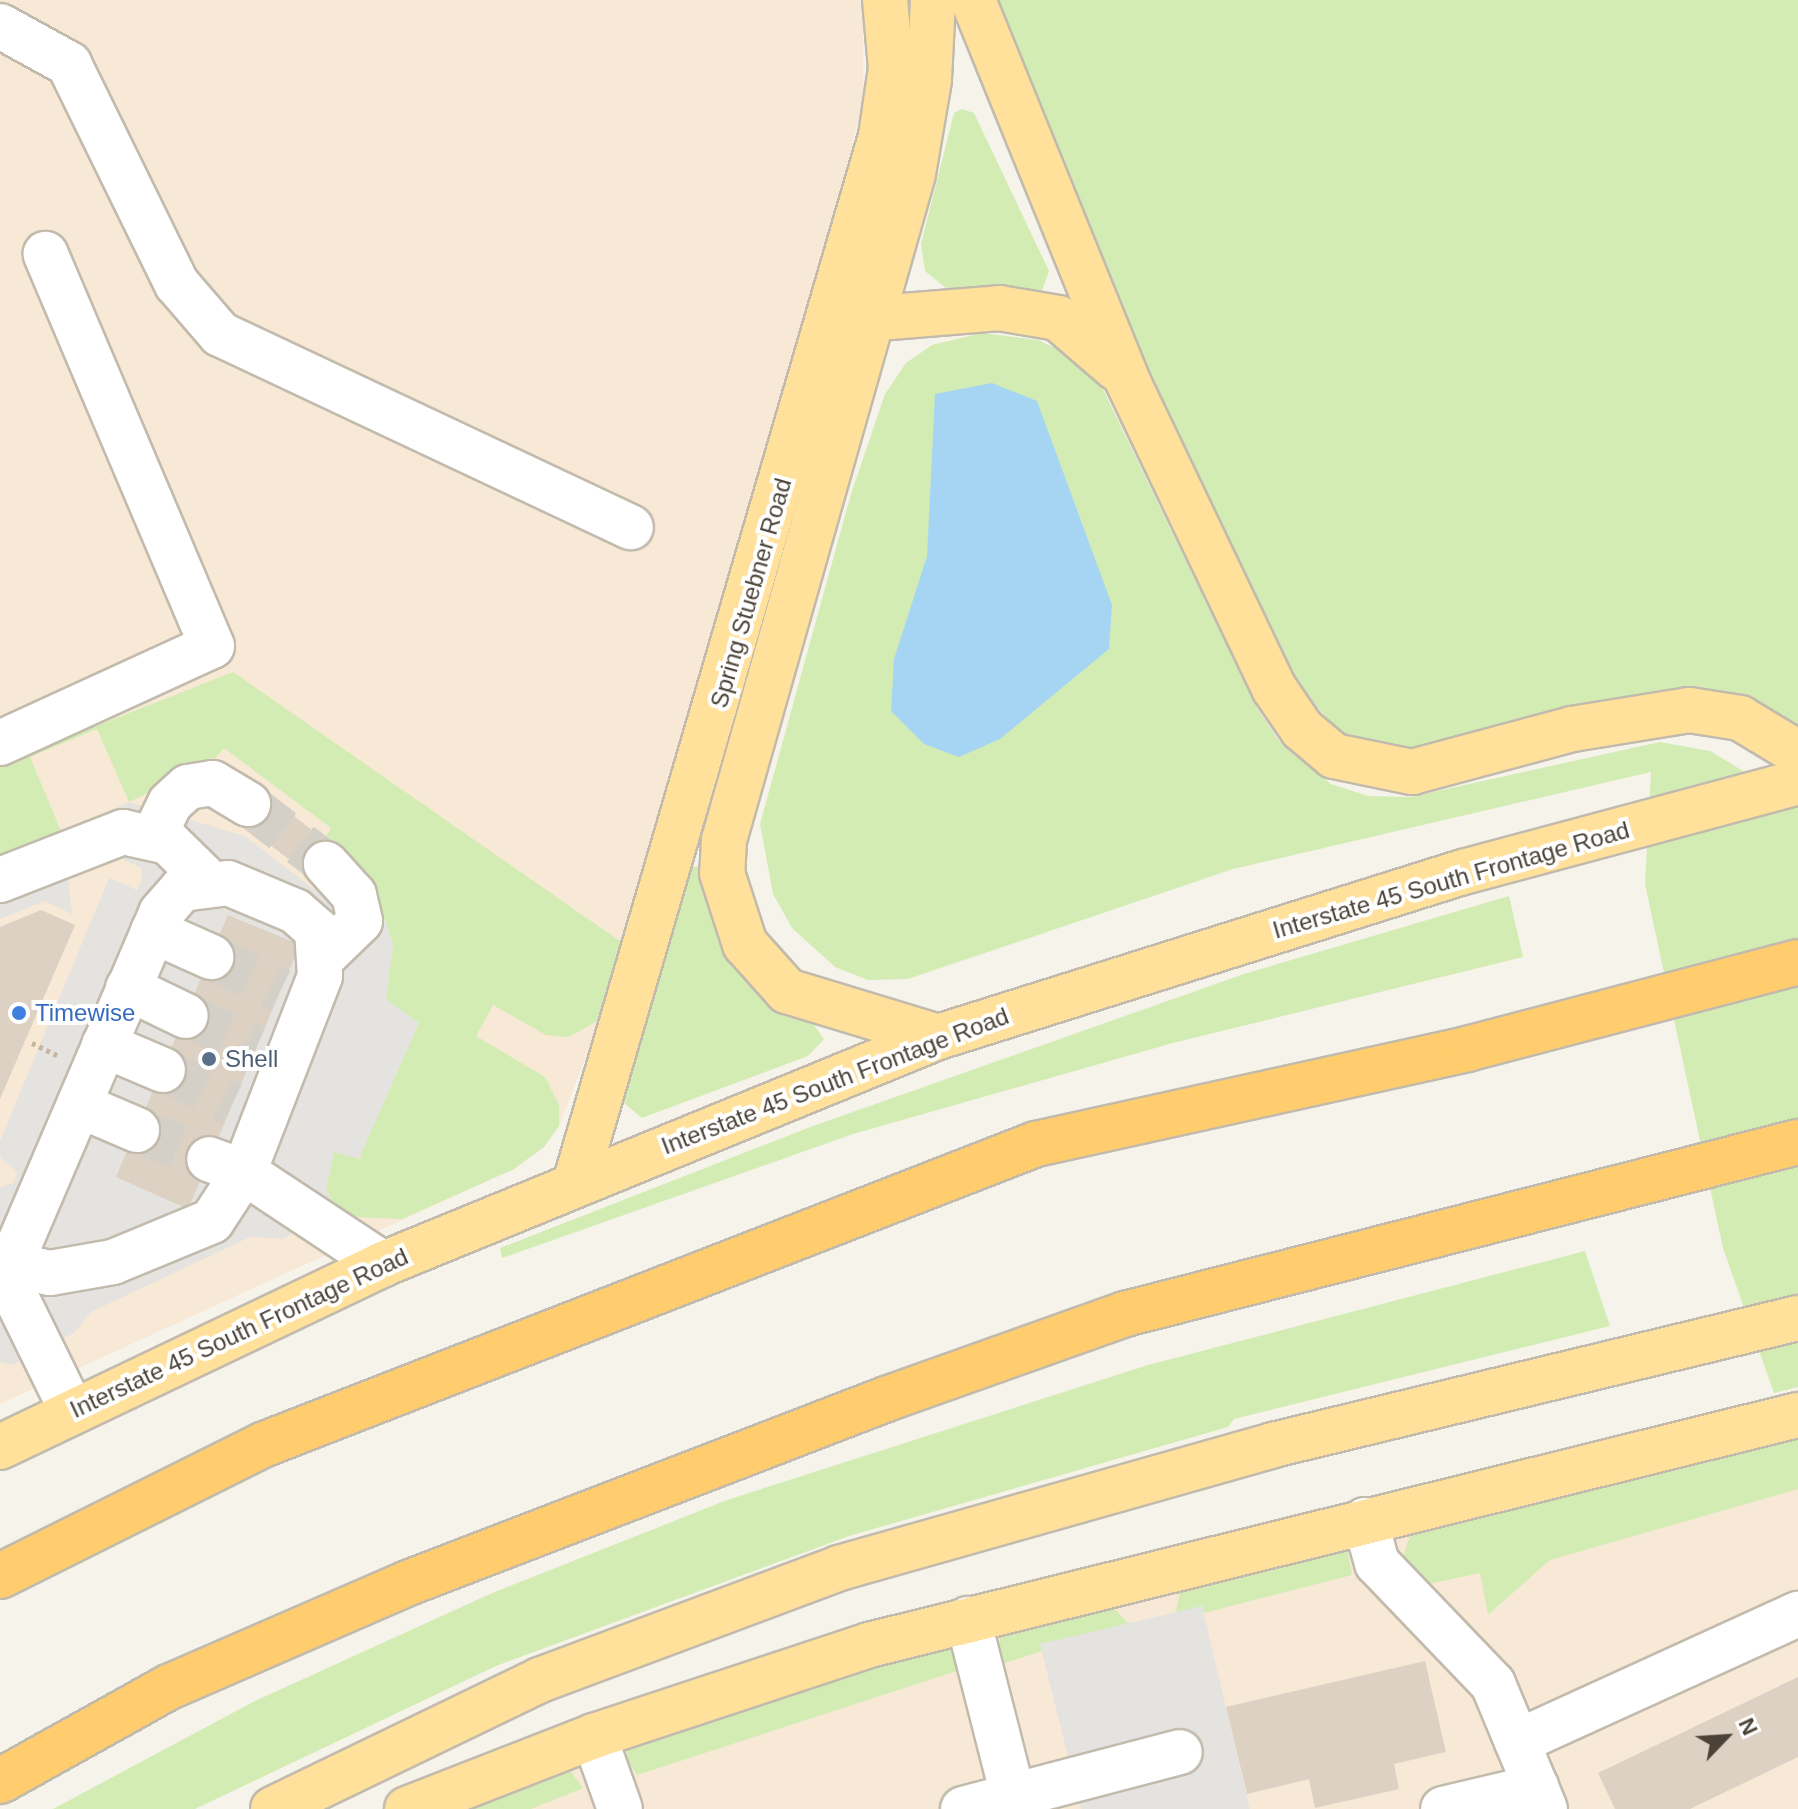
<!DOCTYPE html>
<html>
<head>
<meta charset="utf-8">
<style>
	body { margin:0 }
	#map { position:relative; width:1798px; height:1809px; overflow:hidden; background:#f6f3eb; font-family:Arial,sans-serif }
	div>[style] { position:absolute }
	.commercial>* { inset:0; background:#f8e9d6 }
	.green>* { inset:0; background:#d3ecb3 }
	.parking>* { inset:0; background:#e5e3df }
	.water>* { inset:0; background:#a6d5f4 }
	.building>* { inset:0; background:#dcd1c3 }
	.minor-tunnel>* { height:44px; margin-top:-22px; transform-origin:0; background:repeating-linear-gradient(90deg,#d4d0c7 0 44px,transparent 0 66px) }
	.path>* { height:5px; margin-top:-2.5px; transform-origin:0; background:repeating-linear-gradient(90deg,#c5b69d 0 4px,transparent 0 8px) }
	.roads { filter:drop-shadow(2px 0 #c2bbad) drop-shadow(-2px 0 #c2bbad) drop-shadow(0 2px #c2bbad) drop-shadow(0 -2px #c2bbad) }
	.minor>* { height:44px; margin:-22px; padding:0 22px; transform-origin:22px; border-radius:22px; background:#fff }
	.major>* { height:44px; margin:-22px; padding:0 22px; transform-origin:22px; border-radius:22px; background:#ffe19b }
	.highway>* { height:44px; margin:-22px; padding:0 22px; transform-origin:22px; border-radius:22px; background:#ffcd6d }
	.dots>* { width:22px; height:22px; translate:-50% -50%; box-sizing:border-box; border:4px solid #fff; border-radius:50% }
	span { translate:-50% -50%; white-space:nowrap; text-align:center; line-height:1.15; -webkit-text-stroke:8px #fff; paint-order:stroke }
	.street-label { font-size:24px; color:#4b4338 }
	.shop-label { font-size:24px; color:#366cbe }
	.left { translate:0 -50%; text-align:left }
	.service-label { font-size:24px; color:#4e5e75 }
	.north { position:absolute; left:1686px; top:1697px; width:80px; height:80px; -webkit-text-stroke:6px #fff; paint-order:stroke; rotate:65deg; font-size:22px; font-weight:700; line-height:32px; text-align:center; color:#4b4338 }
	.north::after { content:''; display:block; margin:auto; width:28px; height:36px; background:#4b4338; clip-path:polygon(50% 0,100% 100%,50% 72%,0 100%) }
</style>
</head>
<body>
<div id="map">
	<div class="commercial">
		<div style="clip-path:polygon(0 0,860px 0,863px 18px,863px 100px,844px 178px,607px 1002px,559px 1126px,514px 1169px,0 1404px)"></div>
		<div style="clip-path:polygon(1798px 1435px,1798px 1809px,437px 1809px,814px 1674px)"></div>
	</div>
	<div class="green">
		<div style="clip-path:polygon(988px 0,1798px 0,1798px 732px,1674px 688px,1421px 750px,1384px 750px,1341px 732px,1298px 688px,1093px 260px)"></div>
		<div style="clip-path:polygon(962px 109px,974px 113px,1049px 271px,1039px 299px,957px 297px,925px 271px,921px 244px,954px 113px)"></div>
		<div style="clip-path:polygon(982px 333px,1038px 340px,1083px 361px,1097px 377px,1257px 708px,1280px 742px,1331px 784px,1368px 796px,1410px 797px,1660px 742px,1710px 751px,1798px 804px,1798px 1387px,1774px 1393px,1723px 1248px,1645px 884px,1651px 772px,1233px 869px,908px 979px,868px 980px,835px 967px,792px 928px,773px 894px,760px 824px,851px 494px,885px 394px,906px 363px,932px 345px)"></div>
		<div style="clip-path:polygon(233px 672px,624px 944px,601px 1019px,569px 1037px,546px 1035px,493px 1005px,476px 1036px,545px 1077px,559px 1105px,559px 1126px,544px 1147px,514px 1169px,402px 1219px,357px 1217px,334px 1206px,326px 1188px,334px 1152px,360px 1159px,393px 1009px,386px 999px,393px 944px,374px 897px,324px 840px,331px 828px,224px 748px,212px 762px,129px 802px,97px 729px,30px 757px,61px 831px,0 859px,0 764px)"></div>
		<div style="clip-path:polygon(700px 866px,824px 1039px,808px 1056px,642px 1118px,624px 1103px,690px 867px)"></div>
		<div style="clip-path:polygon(1509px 896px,1523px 957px,1173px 1043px,853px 1134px,502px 1258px,500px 1248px,813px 1126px,1244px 974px)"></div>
		<div style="clip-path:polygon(1585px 1251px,1610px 1326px,1234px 1419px,1228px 1427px,849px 1536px,496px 1666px,195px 1809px,53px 1809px,253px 1702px,490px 1594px,727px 1500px,1148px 1365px)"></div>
		<div style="clip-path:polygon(1798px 1435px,1798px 1489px,1550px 1560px,1488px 1615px,1480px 1573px,1424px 1585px,1402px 1561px,1411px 1532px)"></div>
		<div style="clip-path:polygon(1336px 1548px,1348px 1553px,1352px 1575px,1204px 1613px,1202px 1606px,1176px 1613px,1181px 1586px)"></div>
		<div style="clip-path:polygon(1110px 1604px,1129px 1624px,1041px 1644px,1042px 1651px,995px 1666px,1002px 1629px)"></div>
		<div style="clip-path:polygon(948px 1646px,963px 1669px,637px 1775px,628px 1761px,626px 1745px,634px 1734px)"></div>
		<div style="clip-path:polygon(566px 1765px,583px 1788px,531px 1809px,444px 1809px)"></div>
	</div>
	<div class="parking">
		<div style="clip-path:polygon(129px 802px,245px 836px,322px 895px,383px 914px,393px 944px,386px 999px,419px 1023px,359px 1159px,334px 1152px,326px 1188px,334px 1206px,283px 1239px,250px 1237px,91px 1312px,74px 1333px,12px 1365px,0 1362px,0 1187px,14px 1183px,17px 1172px,0 1157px,0 1141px,109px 878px,137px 890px,142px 879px,141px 868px,120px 858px,83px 864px,68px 877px,72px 914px,45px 901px,0 919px,0 859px)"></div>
		<div style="clip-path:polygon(1202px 1606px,1250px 1809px,1081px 1809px,1040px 1644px)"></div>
	</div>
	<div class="water">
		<div style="clip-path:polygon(992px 383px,1037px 401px,1112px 605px,1109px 649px,1000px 739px,959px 757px,924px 744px,891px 711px,894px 659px,927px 556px,935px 394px)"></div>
	</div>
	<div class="building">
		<div style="clip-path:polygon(260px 789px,337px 850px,314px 879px,237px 819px)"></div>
		<div style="clip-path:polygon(41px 910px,75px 925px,0 1099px,0 927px)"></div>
		<div style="clip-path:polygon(228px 915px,300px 945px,188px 1209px,116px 1177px)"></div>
		<div style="clip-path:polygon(1425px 1661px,1446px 1752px,1394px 1764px,1399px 1789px,1315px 1808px,1309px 1779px,1247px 1794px,1226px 1707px)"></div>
		<div style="clip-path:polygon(1798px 1677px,1798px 1757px,1690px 1809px,1615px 1809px,1598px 1773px)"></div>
	</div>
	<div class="minor-tunnel">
		<div style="left:248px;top:804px;width:98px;rotate:37.6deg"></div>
		<div style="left:211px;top:957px;width:77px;rotate:26.2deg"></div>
		<div style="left:186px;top:1016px;width:77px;rotate:23.9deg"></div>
		<div style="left:163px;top:1070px;width:77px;rotate:26.2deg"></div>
		<div style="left:137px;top:1130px;width:78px;rotate:21.9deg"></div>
	</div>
	<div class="path">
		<div style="left:32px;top:1043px;width:28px;rotate:26deg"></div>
	</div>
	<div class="roads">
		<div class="minor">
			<div style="left:0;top:26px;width:79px;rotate:28.8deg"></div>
			<div style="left:69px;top:64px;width:245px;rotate:63.9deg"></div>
			<div style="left:177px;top:284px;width:66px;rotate:49.3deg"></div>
			<div style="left:220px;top:334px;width:454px;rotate:25.2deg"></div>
			<div style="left:0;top:743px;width:233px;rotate:-24.6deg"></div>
			<div style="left:212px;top:646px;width:426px;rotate:-113deg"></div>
			<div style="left:155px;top:834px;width:34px;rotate:-64deg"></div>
			<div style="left:170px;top:803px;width:24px;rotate:-42deg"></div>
			<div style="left:188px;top:787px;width:25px;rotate:-9deg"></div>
			<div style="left:213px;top:783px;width:41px;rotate:31deg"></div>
			<div style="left:0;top:880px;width:132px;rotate:-21.3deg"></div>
			<div style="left:123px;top:832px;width:46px;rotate:12.5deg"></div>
			<div style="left:168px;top:842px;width:54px;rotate:44.3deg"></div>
			<div style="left:153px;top:931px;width:64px;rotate:24.1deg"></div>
			<div style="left:324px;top:956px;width:50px;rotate:-44.2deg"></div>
			<div style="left:360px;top:921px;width:27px;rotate:-103deg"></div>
			<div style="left:354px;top:895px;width:42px;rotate:-132.1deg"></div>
			<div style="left:128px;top:988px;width:64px;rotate:25.8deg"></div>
			<div style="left:104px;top:1045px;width:64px;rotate:23deg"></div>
			<div style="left:81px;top:1106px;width:61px;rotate:23.2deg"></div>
			<div style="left:0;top:1262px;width:51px;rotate:12.4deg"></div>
			<div style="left:50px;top:1273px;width:64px;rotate:-9.9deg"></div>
			<div style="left:113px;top:1262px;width:107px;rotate:-22.5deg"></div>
			<div style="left:212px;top:1221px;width:59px;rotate:-56.9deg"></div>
			<div style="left:244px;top:1172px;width:37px;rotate:-160deg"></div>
			<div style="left:72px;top:1411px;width:127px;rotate:-116.2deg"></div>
			<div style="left:16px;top:1297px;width:50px;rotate:-87.7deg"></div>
			<div style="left:18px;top:1247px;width:363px;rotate:-66.8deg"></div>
			<div style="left:161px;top:913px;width:32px;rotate:-49deg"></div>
			<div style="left:182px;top:889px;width:46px;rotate:-7.4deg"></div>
			<div style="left:228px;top:883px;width:73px;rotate:22.7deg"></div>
			<div style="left:295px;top:911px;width:29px;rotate:41deg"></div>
			<div style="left:317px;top:930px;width:46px;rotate:86.3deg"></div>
			<div style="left:320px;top:976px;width:210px;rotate:111.2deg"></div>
			<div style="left:244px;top:1172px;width:167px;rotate:33.5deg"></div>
			<div style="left:1365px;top:1520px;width:45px;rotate:74.4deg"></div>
			<div style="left:1377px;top:1563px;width:168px;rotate:46.2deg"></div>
			<div style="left:1493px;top:1684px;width:135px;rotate:67.4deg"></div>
			<div style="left:968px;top:1619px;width:183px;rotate:75.7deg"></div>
			<div style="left:594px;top:1736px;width:77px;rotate:70.4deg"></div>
			<div style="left:1517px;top:1742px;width:309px;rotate:-24.5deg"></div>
			<div style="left:963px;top:1809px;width:224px;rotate:-14.7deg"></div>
			<div style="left:1443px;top:1809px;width:96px;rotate:-13.3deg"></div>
		</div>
		<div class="major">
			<div style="left:933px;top:0;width:80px;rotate:92.9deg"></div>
			<div style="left:929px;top:80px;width:95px;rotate:99.7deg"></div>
			<div style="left:913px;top:174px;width:692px;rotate:105.84deg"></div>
			<div style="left:724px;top:840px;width:33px;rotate:93deg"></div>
			<div style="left:722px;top:873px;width:75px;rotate:72.1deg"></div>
			<div style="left:745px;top:944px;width:63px;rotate:48.2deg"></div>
			<div style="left:787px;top:991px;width:158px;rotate:16.9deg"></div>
			<div style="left:973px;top:0;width:412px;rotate:67.9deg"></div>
			<div style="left:1128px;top:382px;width:339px;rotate:64.5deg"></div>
			<div style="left:1274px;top:688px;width:50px;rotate:55.7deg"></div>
			<div style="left:1302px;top:729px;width:42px;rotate:40.2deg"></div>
			<div style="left:1334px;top:756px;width:80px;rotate:11.6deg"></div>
			<div style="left:1412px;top:772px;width:166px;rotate:-15deg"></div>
			<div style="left:1572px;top:729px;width:119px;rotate:-9.2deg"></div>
			<div style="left:1689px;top:710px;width:52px;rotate:8.9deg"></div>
			<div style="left:1740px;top:718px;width:68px;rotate:31.1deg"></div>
			<div style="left:842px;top:321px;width:158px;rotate:-4.7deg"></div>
			<div style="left:999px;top:308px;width:60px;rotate:9.6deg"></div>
			<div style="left:1058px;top:318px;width:77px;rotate:40.8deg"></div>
			<div style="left:576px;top:1180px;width:1088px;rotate:-73.71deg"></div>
			<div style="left:881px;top:136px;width:69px;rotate:-81.6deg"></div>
			<div style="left:891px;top:68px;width:68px;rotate:-95deg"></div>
			<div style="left:0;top:1447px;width:424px;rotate:-25.5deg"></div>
			<div style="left:383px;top:1264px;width:600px;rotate:-22.25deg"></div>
			<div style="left:938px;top:1037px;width:550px;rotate:-17.45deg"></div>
			<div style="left:1463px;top:872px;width:347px;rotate:-15deg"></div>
			<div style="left:273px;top:1809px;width:297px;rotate:-25.8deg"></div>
			<div style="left:540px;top:1680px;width:319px;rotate:-20.5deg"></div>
			<div style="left:839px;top:1568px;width:451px;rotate:-15.8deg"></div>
			<div style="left:1273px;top:1445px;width:540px;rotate:-13.6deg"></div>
			<div style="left:407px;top:1809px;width:201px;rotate:-21.3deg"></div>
			<div style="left:594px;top:1736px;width:290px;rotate:-18.3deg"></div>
			<div style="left:869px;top:1645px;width:957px;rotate:-13.91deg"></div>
		</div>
		<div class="highway">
			<div style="left:0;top:1576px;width:296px;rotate:-26.5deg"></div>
			<div style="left:265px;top:1444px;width:827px;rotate:-21.26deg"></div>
			<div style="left:1036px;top:1144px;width:441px;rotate:-12.4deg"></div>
			<div style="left:1467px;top:1049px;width:342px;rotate:-14.7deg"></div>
			<div style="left:0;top:1781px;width:193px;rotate:-29.1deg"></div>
			<div style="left:169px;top:1687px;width:261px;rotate:-23.5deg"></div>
			<div style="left:408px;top:1583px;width:515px;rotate:-21.04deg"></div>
			<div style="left:889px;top:1398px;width:251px;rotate:-19.6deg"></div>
			<div style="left:1125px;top:1314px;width:695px;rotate:-14.34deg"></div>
		</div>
	</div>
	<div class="dots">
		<div style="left:19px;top:1013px;background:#3f7fe0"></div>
		<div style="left:209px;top:1059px;background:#5c6f8a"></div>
	</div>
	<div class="street-label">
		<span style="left:751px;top:593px;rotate:-74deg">Spring Stuebner Road</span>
		<span style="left:1451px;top:880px;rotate:-16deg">Interstate 45 South Frontage Road</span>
		<span style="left:835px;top:1081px;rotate:-21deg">Interstate 45 South Frontage Road</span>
		<span style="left:239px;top:1333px;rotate:-25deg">Interstate 45 South Frontage Road</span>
	</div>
	<div class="shop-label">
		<span class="left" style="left:35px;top:1013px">Timewise</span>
	</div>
	<div class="service-label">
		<span class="left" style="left:225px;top:1059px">Shell</span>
	</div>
	<div class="north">N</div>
</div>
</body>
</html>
